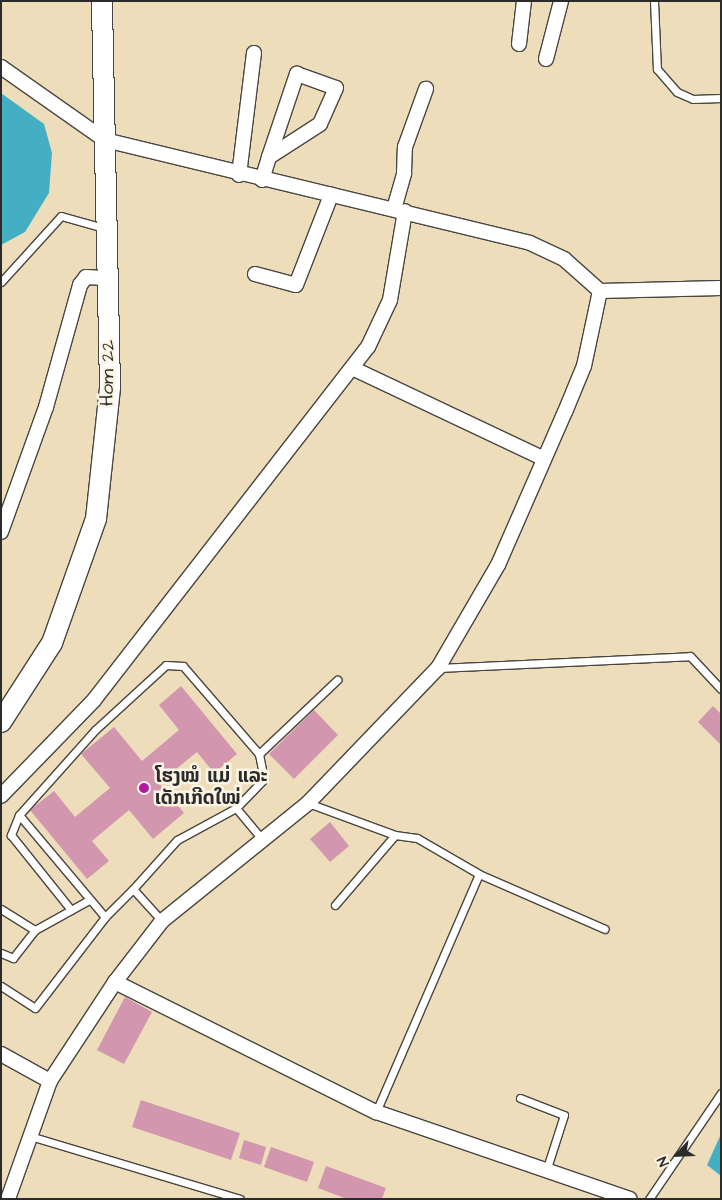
<!DOCTYPE html>
<html>
<head>
<meta charset="utf-8">
<style>
	body { margin:0 }
	#map { position:relative; width:722px; height:1200px; overflow:hidden; background:#eeddba; font-family:"Architects Daughter","Noto Sans Lao",sans-serif }
	div>[style] { position:absolute }
	.water>* { inset:0; background:#44afc2 }
	.building>* { inset:0; background:#d396af }
	.roads { filter:drop-shadow(1px 0 #484640) drop-shadow(-1px 0 #484640) drop-shadow(0 1px #484640) drop-shadow(0 -1px #484640) }
	.lane>* { height:7px; margin:-3.5px; padding:0 3.5px; transform-origin:3.5px; border-radius:3.5px; background:#fff }
	.street>* { height:14px; margin:-7px; padding:0 7px; transform-origin:7px; border-radius:7px; background:#fff }
	.secondary>* { height:20px; margin:-10px; padding:0 10px; transform-origin:10px; border-radius:10px; background:#fff }
	.dots>* { width:14px; height:14px; translate:-50% -50%; box-sizing:border-box; border:2px solid #fcf5e5; border-radius:50% }
	span { translate:-50% -50%; white-space:nowrap; text-align:center; line-height:1.15; -webkit-text-stroke:5px #fcf5e5; paint-order:stroke }
	.street-label { font-size:19px; color:#2b2b2b }
	.poi-label { font-size:19px; color:#2b2b2b; font-weight:700 }
	.left { translate:0 -50%; text-align:left }
	.frame { position:absolute; inset:0; border:2px solid #2b2b2b; pointer-events:none }
	.north { position:absolute; left:652px; top:1130px; width:50px; height:50px; -webkit-text-stroke:4px #fcf5e5; paint-order:stroke; rotate:245deg; font-size:14px; font-weight:700; line-height:20px; text-align:center; color:#2b2b2b }
	.north::after { content:''; display:block; margin:auto; width:18px; height:22px; background:#2b2b2b; clip-path:polygon(50% 0,100% 100%,50% 72%,0 100%) }
</style>
</head>
<body>
<div id="map">
	<div class="water">
		<div style="clip-path:polygon(1px 93px,44px 124px,52px 153px,49px 193px,25px 232px,1px 245px)"></div>
		<div style="clip-path:polygon(721px 1134px,721px 1176px,707px 1165px)"></div>
	</div>
	<div class="building">
		<div style="clip-path:polygon(181px 686px,237px 754px,214px 773px,197px 752px,159px 783px,184px 813px,153px 839px,129px 810px,92px 841px,109px 861px,87px 879px,30px 810px,54px 791px,75px 817px,110px 788px,81px 754px,114px 727px,142px 761px,179px 730px,159px 705px)"></div>
		<div style="clip-path:polygon(713px 706px,721px 714px,721px 745px,698px 722px)"></div>
		<div style="clip-path:polygon(314px 710px,338px 735px,294px 779px,269px 754px)"></div>
		<div style="clip-path:polygon(330px 822px,349px 846px,330px 862px,310px 839px)"></div>
		<div style="clip-path:polygon(125px 997px,152px 1012px,124px 1064px,97px 1050px)"></div>
		<div style="clip-path:polygon(141px 1100px,240px 1133px,231px 1160px,132px 1127px)"></div>
		<div style="clip-path:polygon(244px 1140px,266px 1147px,261px 1165px,239px 1158px)"></div>
		<div style="clip-path:polygon(271px 1147px,314px 1162px,307px 1182px,264px 1167px)"></div>
		<div style="clip-path:polygon(326px 1166px,386px 1188px,382px 1199px,347px 1199px,318px 1188px)"></div>
	</div>
	<div class="roads">
		<div class="lane">
			<div style="left:654px;top:1px;width:68px;rotate:87.5deg"></div>
			<div style="left:657px;top:69px;width:30px;rotate:49deg"></div>
			<div style="left:677px;top:92px;width:17px;rotate:24deg"></div>
			<div style="left:693px;top:99px;width:28px;rotate:-2deg"></div>
			<div style="left:1px;top:282px;width:89px;rotate:-47.7deg"></div>
			<div style="left:61px;top:216px;width:45px;rotate:15.6deg"></div>
			<div style="left:438px;top:668px;width:252px;rotate:-2.7deg"></div>
			<div style="left:690px;top:656px;width:45px;rotate:46.8deg"></div>
			<div style="left:259px;top:754px;width:108px;rotate:-43.5deg"></div>
			<div style="left:308px;top:803px;width:93px;rotate:20.2deg"></div>
			<div style="left:395px;top:835px;width:22px;rotate:8deg"></div>
			<div style="left:417px;top:838px;width:72px;rotate:30.1deg"></div>
			<div style="left:479px;top:874px;width:137px;rotate:23.6deg"></div>
			<div style="left:19px;top:815px;width:22px;rotate:112deg"></div>
			<div style="left:11px;top:835px;width:96px;rotate:51.3deg"></div>
			<div style="left:133px;top:889px;width:40px;rotate:135deg"></div>
			<div style="left:105px;top:917px;width:133px;rotate:-130.1deg"></div>
			<div style="left:19px;top:815px;width:114px;rotate:-48.2deg"></div>
			<div style="left:95px;top:730px;width:96px;rotate:-42.5deg"></div>
			<div style="left:166px;top:665px;width:17px;rotate:3deg"></div>
			<div style="left:183px;top:666px;width:116px;rotate:49.2deg"></div>
			<div style="left:259px;top:754px;width:25px;rotate:79deg"></div>
			<div style="left:264px;top:779px;width:40px;rotate:134deg"></div>
			<div style="left:335px;top:905px;width:92px;rotate:-49.4deg"></div>
			<div style="left:1px;top:909px;width:40px;rotate:32deg"></div>
			<div style="left:35px;top:930px;width:62px;rotate:-29.1deg"></div>
			<div style="left:162px;top:921px;width:43px;rotate:-132.2deg"></div>
			<div style="left:133px;top:889px;width:66px;rotate:-48.1deg"></div>
			<div style="left:177px;top:840px;width:67px;rotate:-28.5deg"></div>
			<div style="left:236px;top:808px;width:39px;rotate:50deg"></div>
			<div style="left:1px;top:953px;width:13px;rotate:23deg"></div>
			<div style="left:13px;top:958px;width:36px;rotate:-52deg"></div>
			<div style="left:1px;top:986px;width:40px;rotate:32.9deg"></div>
			<div style="left:35px;top:1008px;width:115px;rotate:-52.4deg"></div>
			<div style="left:520px;top:1098px;width:47px;rotate:21.1deg"></div>
			<div style="left:564px;top:1115px;width:59px;rotate:107.8deg"></div>
			<div style="left:376px;top:1112px;width:259px;rotate:-66.6deg"></div>
			<div style="left:30px;top:1136px;width:219px;rotate:16.7deg"></div>
			<div style="left:649px;top:1199px;width:128px;rotate:-55.8deg"></div>
		</div>
		<div class="street">
			<div style="left:519px;top:44px;width:43px;rotate:-83.4deg"></div>
			<div style="left:546px;top:59px;width:60px;rotate:-75.5deg"></div>
			<div style="left:1px;top:67px;width:127px;rotate:35.1deg"></div>
			<div style="left:105px;top:140px;width:437px;rotate:13.6deg"></div>
			<div style="left:530px;top:243px;width:38px;rotate:25deg"></div>
			<div style="left:564px;top:259px;width:48px;rotate:41.6deg"></div>
			<div style="left:600px;top:291px;width:121px;rotate:-1.4deg"></div>
			<div style="left:239px;top:175px;width:123px;rotate:-83deg"></div>
			<div style="left:262px;top:180px;width:24px;rotate:-73deg"></div>
			<div style="left:269px;top:157px;width:88px;rotate:-71.4deg"></div>
			<div style="left:297px;top:74px;width:41px;rotate:19.7deg"></div>
			<div style="left:336px;top:88px;width:39px;rotate:114deg"></div>
			<div style="left:320px;top:124px;width:61px;rotate:147.1deg"></div>
			<div style="left:394px;top:209px;width:37px;rotate:-74deg"></div>
			<div style="left:404px;top:173px;width:26px;rotate:-88deg"></div>
			<div style="left:405px;top:147px;width:62px;rotate:-70.1deg"></div>
			<div style="left:255px;top:274px;width:42px;rotate:15deg"></div>
			<div style="left:296px;top:285px;width:97px;rotate:-68.7deg"></div>
			<div style="left:352px;top:368px;width:210px;rotate:25.3deg"></div>
			<div style="left:1px;top:532px;width:133px;rotate:-70.2deg"></div>
			<div style="left:46px;top:407px;width:127px;rotate:-74.4deg"></div>
			<div style="left:80px;top:285px;width:10px;rotate:-53deg"></div>
			<div style="left:86px;top:277px;width:22px;rotate:3deg"></div>
			<div style="left:1px;top:796px;width:134px;rotate:-45.9deg"></div>
			<div style="left:94px;top:700px;width:447px;rotate:-52.2deg"></div>
			<div style="left:368px;top:347px;width:52px;rotate:-64.9deg"></div>
			<div style="left:390px;top:300px;width:90px;rotate:-80.4deg"></div>
			<div style="left:115px;top:982px;width:292px;rotate:26.5deg"></div>
			<div style="left:376px;top:1112px;width:268px;rotate:18.9deg"></div>
			<div style="left:1px;top:1054px;width:56px;rotate:28.9deg"></div>
			<div style="left:8px;top:1199px;width:125px;rotate:-70.4deg"></div>
			<div style="left:50px;top:1081px;width:118px;rotate:-56.7deg"></div>
			<div style="left:115px;top:982px;width:77px;rotate:-52.4deg"></div>
			<div style="left:162px;top:921px;width:188px;rotate:-38.9deg"></div>
			<div style="left:308px;top:803px;width:187px;rotate:-46.1deg"></div>
			<div style="left:438px;top:668px;width:119px;rotate:-59.8deg"></div>
			<div style="left:498px;top:565px;width:167px;rotate:-66.4deg"></div>
			<div style="left:565px;top:412px;width:50px;rotate:-67.6deg"></div>
			<div style="left:584px;top:366px;width:77px;rotate:-78deg"></div>
		</div>
		<div class="secondary">
			<div style="left:1px;top:722px;width:94px;rotate:-57.2deg"></div>
			<div style="left:52px;top:643px;width:132px;rotate:-70.5deg"></div>
			<div style="left:96px;top:519px;width:133px;rotate:-83.9deg"></div>
			<div style="left:110px;top:387px;width:386px;rotate:-91.2deg"></div>
		</div>
	</div>
	<div class="dots">
		<div style="left:144px;top:788px;background:#b5179e"></div>
	</div>
	<div class="street-label">
		<span style="left:108px;top:373px;rotate:-89deg">Hom 22</span>
	</div>
	<div class="poi-label">
		<span class="left" style="left:155px;top:788px">ໂຮງໝໍ ແມ່ ແລະ<br>ເດັກເກີດໃໝ່</span>
	</div>
	<div class="frame"></div>
	<div class="north">N</div>
</div>
</body>
</html>
